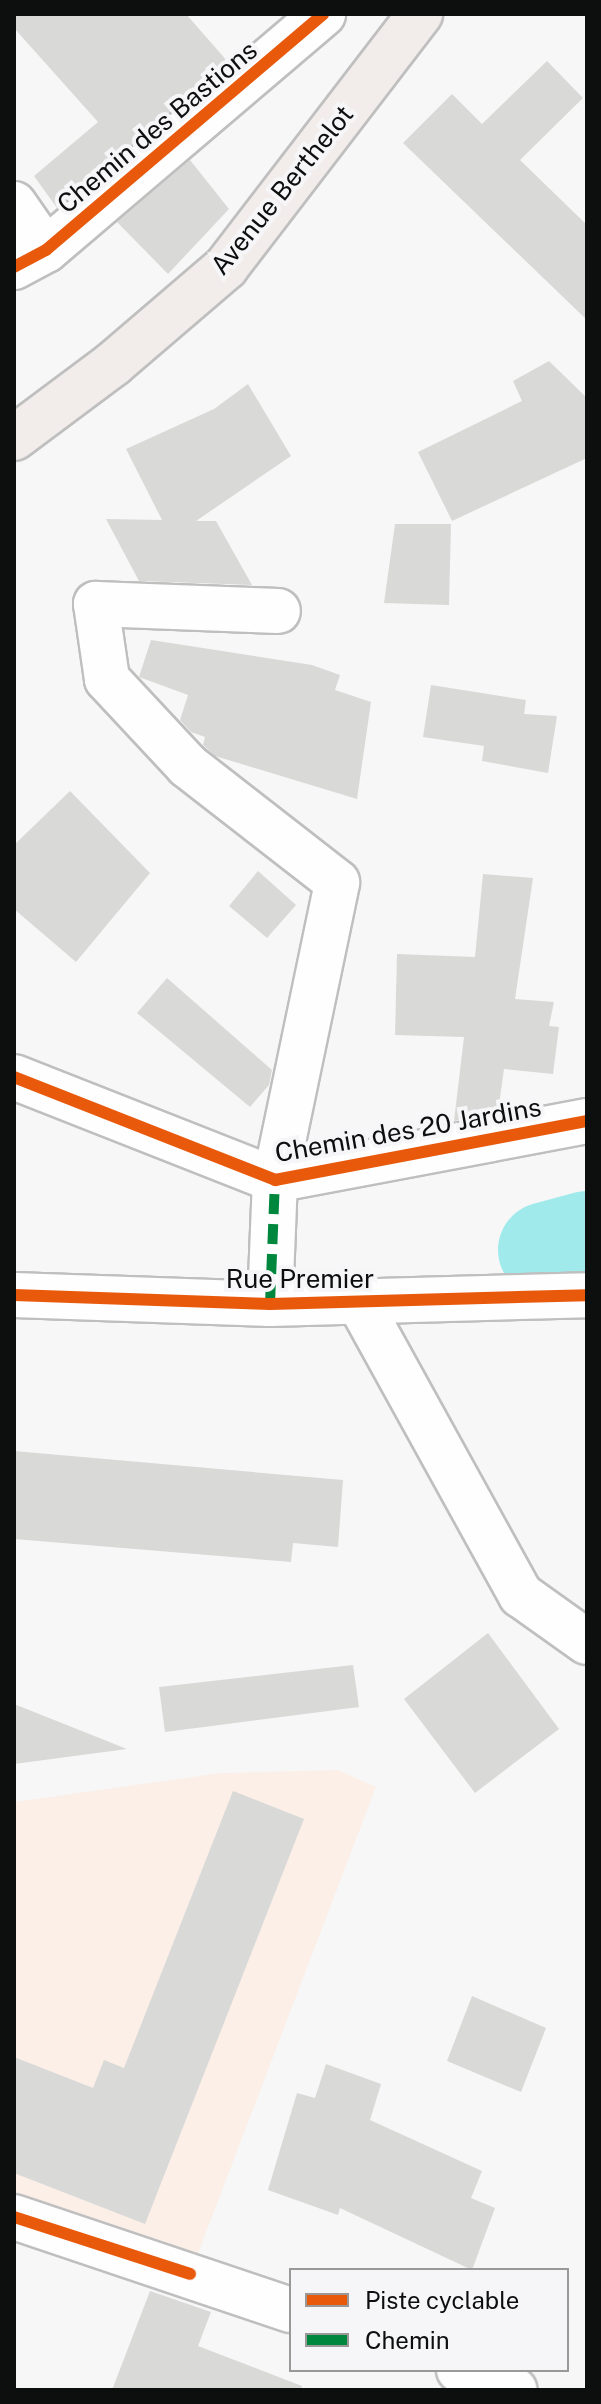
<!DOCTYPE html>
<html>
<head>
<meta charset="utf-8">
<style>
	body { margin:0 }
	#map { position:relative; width:601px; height:2404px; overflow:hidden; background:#f7f7f7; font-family:"Public Sans",sans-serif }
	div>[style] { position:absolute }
	.education>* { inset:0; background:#fbefe8 }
	.river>* { height:96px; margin:-48px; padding:0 48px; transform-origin:48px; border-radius:48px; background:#a1eaec }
	.building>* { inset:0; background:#d9d9d8 }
	.roads { filter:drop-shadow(2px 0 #bfbfbf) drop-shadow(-2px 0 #bfbfbf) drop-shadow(0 2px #bfbfbf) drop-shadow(0 -2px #bfbfbf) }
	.minor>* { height:44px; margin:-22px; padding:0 22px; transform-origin:22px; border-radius:22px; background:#fefefe }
	.major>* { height:44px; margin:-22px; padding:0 22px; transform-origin:22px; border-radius:22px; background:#f2edeb }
	.quiet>* { height:10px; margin-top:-5px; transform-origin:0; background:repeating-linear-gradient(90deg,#00873e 0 20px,transparent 0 30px) }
	.cycleway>* { height:12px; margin:-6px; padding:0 6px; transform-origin:6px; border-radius:6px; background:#e8590c }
	span { translate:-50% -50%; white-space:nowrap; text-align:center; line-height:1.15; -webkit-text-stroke:8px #f6f6f8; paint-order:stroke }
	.street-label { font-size:26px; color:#0d0e0e }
	.frame { position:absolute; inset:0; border:16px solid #0d0e0e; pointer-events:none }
	.legend { position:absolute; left:289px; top:2268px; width:280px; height:104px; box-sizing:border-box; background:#f6f6f8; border:2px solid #99999a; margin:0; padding:10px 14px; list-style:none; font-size:24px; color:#0d0e0e }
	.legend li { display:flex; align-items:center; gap:16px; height:40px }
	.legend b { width:40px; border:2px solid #99999a }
</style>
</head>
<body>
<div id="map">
	<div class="education">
		<div style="clip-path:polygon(338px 1770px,376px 1787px,197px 2256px,155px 2238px,139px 2244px,14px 2202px,14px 1802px,221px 1773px)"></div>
	</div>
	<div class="river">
		<div style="left:546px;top:1250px;width:42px;rotate:-15deg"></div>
	</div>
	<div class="building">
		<div style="clip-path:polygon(14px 14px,186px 14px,228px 62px,57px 208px,34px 176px,98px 122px,14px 28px)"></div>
		<div style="clip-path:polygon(547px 61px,583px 98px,520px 160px,587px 225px,587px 320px,403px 143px,452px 94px,482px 124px)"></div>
		<div style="clip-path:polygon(190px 160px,229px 209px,168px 274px,117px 222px)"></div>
		<div style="clip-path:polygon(549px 361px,587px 398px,587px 458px,452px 521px,418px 452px,522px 401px,513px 381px)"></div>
		<div style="clip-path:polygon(248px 384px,291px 456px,196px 521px,216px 521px,252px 585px,139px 581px,106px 519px,162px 520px,126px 449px,214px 409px)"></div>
		<div style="clip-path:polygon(395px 524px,451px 524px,449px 605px,384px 603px)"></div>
		<div style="clip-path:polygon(151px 640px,312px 665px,340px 675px,335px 690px,371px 702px,357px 799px,215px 756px,203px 745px,205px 737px,191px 732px,180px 720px,188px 695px,139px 677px)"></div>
		<div style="clip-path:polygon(431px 685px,526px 700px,524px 714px,557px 716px,548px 773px,482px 761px,484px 746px,423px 737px)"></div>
		<div style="clip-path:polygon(70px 791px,150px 873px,76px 962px,14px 909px,14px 845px)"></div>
		<div style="clip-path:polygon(258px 871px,296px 905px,267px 938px,229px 906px)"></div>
		<div style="clip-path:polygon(483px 874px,533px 878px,515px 999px,554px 1002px,549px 1026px,559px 1027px,553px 1074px,504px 1069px,498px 1112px,454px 1121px,464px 1037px,395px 1035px,397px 954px,475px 957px)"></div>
		<div style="clip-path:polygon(167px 978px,272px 1070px,269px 1085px,250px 1107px,137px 1013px)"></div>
		<div style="clip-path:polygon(14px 1451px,343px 1480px,338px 1547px,293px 1543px,291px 1562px,14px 1539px)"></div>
		<div style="clip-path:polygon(488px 1633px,559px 1729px,475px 1793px,404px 1699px)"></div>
		<div style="clip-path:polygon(353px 1665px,359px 1707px,165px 1732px,159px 1687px)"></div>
		<div style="clip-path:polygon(14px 1704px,127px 1749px,14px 1764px)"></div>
		<div style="clip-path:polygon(233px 1791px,304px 1819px,145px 2224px,14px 2173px,14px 2057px,93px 2088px,104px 2060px,124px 2068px)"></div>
		<div style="clip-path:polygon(472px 1996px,546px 2028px,521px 2092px,447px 2061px)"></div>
		<div style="clip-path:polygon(326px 2064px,381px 2084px,370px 2120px,482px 2171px,471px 2198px,495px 2208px,472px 2270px,340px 2208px,338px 2215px,268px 2190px,297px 2093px,315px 2098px)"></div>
		<div style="clip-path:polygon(150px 2291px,211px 2312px,198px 2346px,302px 2386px,301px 2390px,112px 2390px)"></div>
	</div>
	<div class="roads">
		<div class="minor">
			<div style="left:14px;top:204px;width:56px;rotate:55.2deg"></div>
			<div style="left:14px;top:267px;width:36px;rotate:-28deg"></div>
			<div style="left:46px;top:250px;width:364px;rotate:-40.4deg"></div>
			<div style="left:14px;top:1077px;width:281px;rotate:21.5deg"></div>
			<div style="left:275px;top:1180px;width:318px;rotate:-10.7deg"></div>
			<div style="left:14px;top:1295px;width:256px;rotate:2deg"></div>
			<div style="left:270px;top:1304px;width:317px;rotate:-1.6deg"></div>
			<div style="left:359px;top:1302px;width:335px;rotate:61.1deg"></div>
			<div style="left:521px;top:1595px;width:81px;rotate:35.5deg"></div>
			<div style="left:270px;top:1304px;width:124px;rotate:-87.7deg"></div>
			<div style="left:275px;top:1180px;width:304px;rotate:-78.2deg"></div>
			<div style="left:337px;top:882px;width:189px;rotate:-142.1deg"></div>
			<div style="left:188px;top:766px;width:119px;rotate:-133deg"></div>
			<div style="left:107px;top:679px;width:76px;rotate:-98.3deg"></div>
			<div style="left:96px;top:604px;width:182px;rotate:2.2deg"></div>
			<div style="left:14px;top:2217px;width:292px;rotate:18.6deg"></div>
			<div style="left:459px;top:2370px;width:59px;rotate:19.7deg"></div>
		</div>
		<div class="major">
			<div style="left:14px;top:438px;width:124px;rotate:-36.8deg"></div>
			<div style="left:113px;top:364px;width:149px;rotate:-40.6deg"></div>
			<div style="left:226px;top:267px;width:319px;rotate:-52.5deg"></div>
		</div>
	</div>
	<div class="quiet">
		<div style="left:270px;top:1304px;width:124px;rotate:-87.7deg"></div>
	</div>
	<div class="cycleway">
		<div style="left:14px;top:267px;width:36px;rotate:-28deg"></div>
		<div style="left:46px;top:250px;width:364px;rotate:-40.4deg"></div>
		<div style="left:14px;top:1077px;width:281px;rotate:21.5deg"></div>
		<div style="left:275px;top:1180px;width:318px;rotate:-10.7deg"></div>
		<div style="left:14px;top:1295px;width:256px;rotate:2deg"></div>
		<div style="left:270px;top:1304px;width:317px;rotate:-1.6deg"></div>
		<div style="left:14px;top:2217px;width:185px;rotate:17.9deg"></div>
	</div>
	<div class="street-label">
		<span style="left:157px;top:127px;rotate:-40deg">Chemin des Bastions</span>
		<span style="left:282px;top:190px;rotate:-51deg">Avenue Berthelot</span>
		<span style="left:408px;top:1130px;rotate:-10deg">Chemin des 20 Jardins</span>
		<span style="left:300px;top:1279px">Rue Premier</span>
	</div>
	<div class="frame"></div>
	<ul class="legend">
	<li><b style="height:10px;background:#e8590c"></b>Piste cyclable</li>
	<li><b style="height:10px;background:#00873e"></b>Chemin</li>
	</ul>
</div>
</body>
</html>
